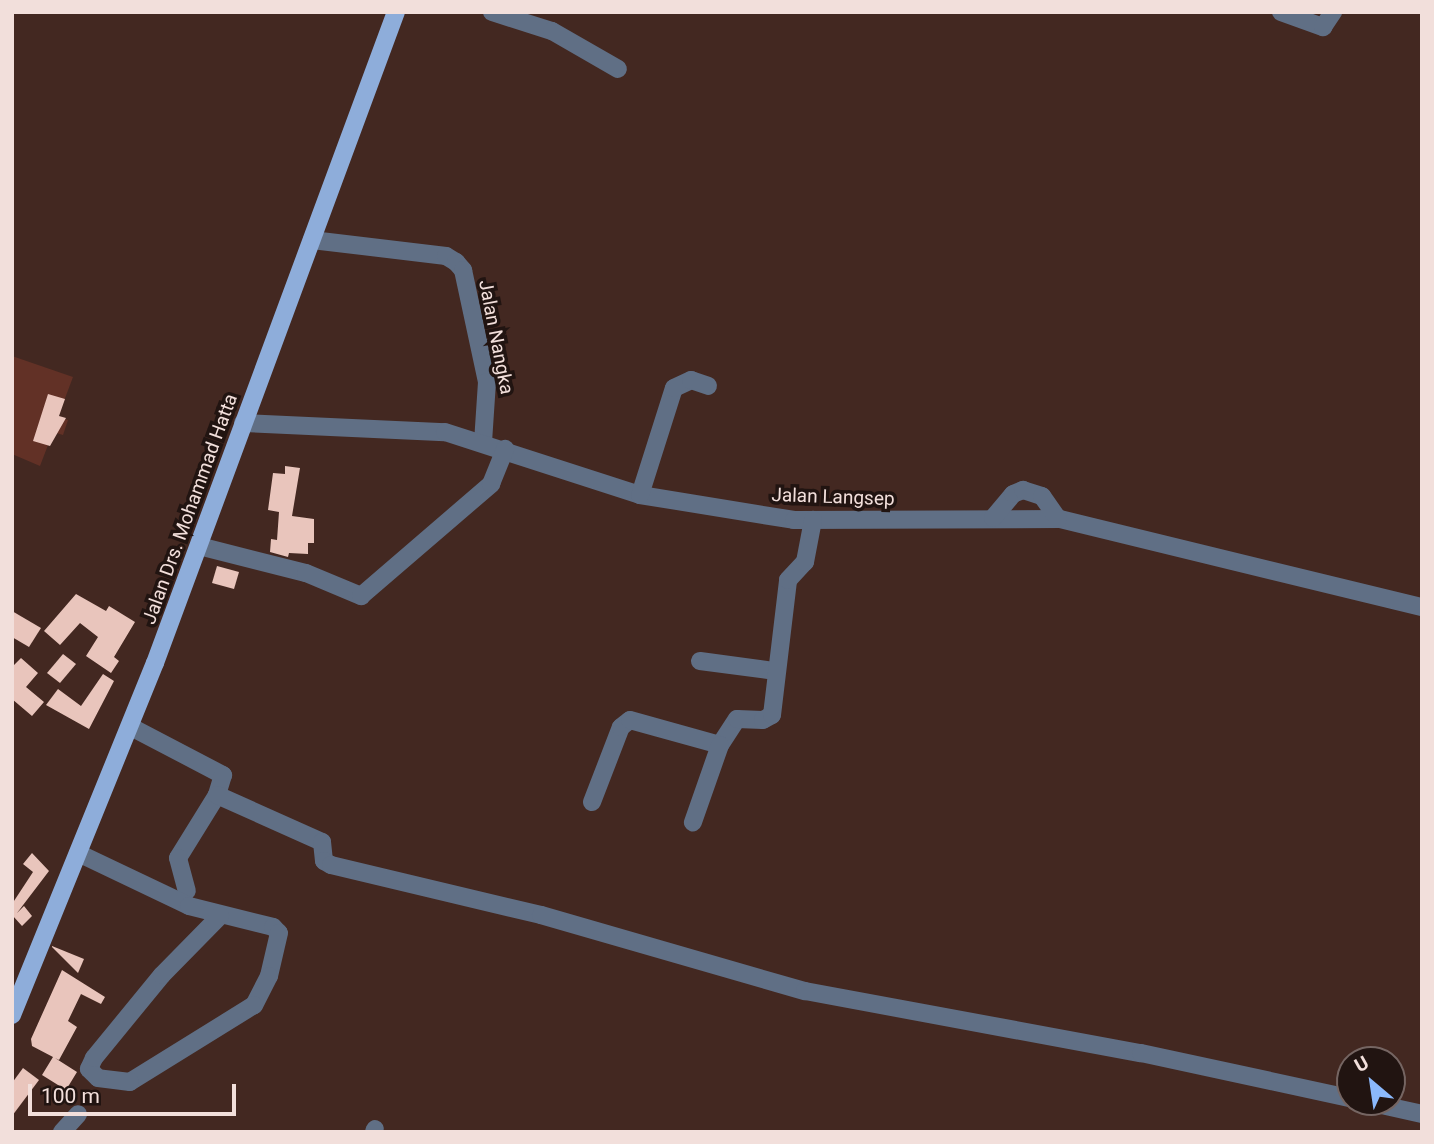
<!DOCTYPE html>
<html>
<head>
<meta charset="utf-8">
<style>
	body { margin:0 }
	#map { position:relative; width:1434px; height:1144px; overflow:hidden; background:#432821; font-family:Roboto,sans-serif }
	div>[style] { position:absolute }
	.green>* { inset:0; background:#623126 }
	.building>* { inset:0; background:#e9c5bc }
	.minor>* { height:18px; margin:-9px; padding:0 9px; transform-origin:9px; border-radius:9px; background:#606f85 }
	.major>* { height:18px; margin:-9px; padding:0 9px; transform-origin:9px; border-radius:9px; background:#8eadda }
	span { translate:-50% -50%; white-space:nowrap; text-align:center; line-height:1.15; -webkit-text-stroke:7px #211411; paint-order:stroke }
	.street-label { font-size:19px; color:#f2dfdb }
	.frame { position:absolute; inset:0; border:14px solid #f2dfdb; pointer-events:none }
	.north { position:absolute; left:1336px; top:1046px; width:70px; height:70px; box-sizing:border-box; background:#211411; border:2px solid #756562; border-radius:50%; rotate:331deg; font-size:19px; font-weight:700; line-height:28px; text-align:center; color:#f2dfdb }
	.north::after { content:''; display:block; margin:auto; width:24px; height:32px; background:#8bb9fc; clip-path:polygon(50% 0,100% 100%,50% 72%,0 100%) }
	.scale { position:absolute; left:28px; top:1084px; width:208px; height:32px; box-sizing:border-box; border:4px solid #f2dfdb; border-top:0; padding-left:9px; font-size:21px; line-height:24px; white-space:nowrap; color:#f2dfdb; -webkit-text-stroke:5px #211411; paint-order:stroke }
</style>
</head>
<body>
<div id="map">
	<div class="green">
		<div style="clip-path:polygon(12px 356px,73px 377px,58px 417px,68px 420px,63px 435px,53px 432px,40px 466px,12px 454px)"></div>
	</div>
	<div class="building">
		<div style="clip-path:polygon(48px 394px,65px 399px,59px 416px,66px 418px,50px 446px,33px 441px)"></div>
		<div style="clip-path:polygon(285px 466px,300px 468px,292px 516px,314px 519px,314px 543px,308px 543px,308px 554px,289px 553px,288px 557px,270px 552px,271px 539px,277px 540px,279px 512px,268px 510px,273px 473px,285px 474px)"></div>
		<div style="clip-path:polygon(217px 566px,239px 572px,234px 589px,212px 583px)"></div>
		<div style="clip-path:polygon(76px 594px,106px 611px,109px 606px,135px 622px,114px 657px,119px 661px,111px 673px,86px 656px,98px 637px,80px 623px,60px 645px,44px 631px)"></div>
		<div style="clip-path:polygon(12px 611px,41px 628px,29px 647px,12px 637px)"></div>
		<div style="clip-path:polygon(63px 654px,76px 664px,60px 683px,47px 673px)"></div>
		<div style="clip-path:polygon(21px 658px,38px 673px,26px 687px,44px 702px,32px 716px,12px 699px,12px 667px)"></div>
		<div style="clip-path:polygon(103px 674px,114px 681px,89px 729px,46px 705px,58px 689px,81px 706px)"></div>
		<div style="clip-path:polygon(32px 853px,49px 871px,17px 913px,24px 906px,32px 916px,22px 926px,13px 916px,12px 904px,33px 872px,23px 864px)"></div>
		<div style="clip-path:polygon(52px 946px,84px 959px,78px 973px,52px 947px)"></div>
		<div style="clip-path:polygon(62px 970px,105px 997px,101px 1004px,81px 994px,68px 1021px,77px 1027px,59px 1060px,55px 1058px,77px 1072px,66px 1090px,42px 1075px,53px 1057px,32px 1046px,31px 1039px)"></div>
		<div style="clip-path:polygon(23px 1068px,39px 1080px,12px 1116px,12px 1083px)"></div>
	</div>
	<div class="minor">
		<div style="left:492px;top:12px;width:63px;rotate:17.6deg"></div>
		<div style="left:552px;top:31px;width:76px;rotate:29.9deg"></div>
		<div style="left:1281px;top:12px;width:45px;rotate:19.7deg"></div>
		<div style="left:1323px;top:27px;width:18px;rotate:-56deg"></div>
		<div style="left:312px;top:240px;width:135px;rotate:6.8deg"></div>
		<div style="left:446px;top:256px;width:12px;rotate:31deg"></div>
		<div style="left:456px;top:262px;width:11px;rotate:49deg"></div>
		<div style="left:463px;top:270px;width:115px;rotate:77.9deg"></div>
		<div style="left:487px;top:382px;width:61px;rotate:93.8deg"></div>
		<div style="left:243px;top:423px;width:202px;rotate:2.6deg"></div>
		<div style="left:445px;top:432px;width:205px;rotate:17.9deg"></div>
		<div style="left:640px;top:495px;width:156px;rotate:9.2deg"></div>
		<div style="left:794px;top:520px;width:266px;rotate:-0.2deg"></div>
		<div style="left:1060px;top:519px;width:373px;rotate:13.7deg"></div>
		<div style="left:640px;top:495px;width:112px;rotate:-72.4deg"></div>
		<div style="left:674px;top:388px;width:19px;rotate:-25deg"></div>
		<div style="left:691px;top:380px;width:18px;rotate:19deg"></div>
		<div style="left:993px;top:518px;width:31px;rotate:-50deg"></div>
		<div style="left:1013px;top:494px;width:11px;rotate:-22deg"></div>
		<div style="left:1023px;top:490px;width:20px;rotate:18deg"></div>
		<div style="left:1042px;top:496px;width:28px;rotate:55deg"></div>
		<div style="left:199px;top:546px;width:110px;rotate:14.2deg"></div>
		<div style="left:306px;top:573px;width:60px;rotate:22.7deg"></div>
		<div style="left:361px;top:596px;width:172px;rotate:-40.7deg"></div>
		<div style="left:491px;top:484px;width:38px;rotate:-68deg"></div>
		<div style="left:700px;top:661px;width:76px;rotate:7.6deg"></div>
		<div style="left:131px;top:727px;width:104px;rotate:27.6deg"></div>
		<div style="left:223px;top:775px;width:21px;rotate:107deg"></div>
		<div style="left:217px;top:795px;width:74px;rotate:121.8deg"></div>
		<div style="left:178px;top:858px;width:34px;rotate:75deg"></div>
		<div style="left:720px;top:745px;width:31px;rotate:-57deg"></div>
		<div style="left:737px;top:719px;width:26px;rotate:2deg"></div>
		<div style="left:763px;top:720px;width:10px;rotate:-29deg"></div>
		<div style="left:772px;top:715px;width:136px;rotate:-83.2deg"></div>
		<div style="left:788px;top:580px;width:25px;rotate:-47deg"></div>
		<div style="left:805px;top:562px;width:43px;rotate:-79.2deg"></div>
		<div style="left:217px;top:795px;width:115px;rotate:24.1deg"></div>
		<div style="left:322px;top:842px;width:19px;rotate:84deg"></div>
		<div style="left:324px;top:861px;width:8px;rotate:30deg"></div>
		<div style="left:331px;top:865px;width:216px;rotate:13.4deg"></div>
		<div style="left:541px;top:915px;width:275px;rotate:16.1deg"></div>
		<div style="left:805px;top:991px;width:342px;rotate:10.5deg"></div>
		<div style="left:1141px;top:1053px;width:214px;rotate:12.2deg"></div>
		<div style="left:592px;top:802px;width:80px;rotate:-68.9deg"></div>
		<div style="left:621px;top:727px;width:11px;rotate:-38deg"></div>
		<div style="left:630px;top:720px;width:93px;rotate:15.5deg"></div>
		<div style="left:720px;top:745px;width:82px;rotate:109.3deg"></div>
		<div style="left:78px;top:853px;width:123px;rotate:25.5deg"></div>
		<div style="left:189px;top:906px;width:87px;rotate:14deg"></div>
		<div style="left:273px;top:927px;width:8px;rotate:45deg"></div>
		<div style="left:279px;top:933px;width:44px;rotate:103.1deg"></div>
		<div style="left:269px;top:976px;width:33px;rotate:117deg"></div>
		<div style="left:254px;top:1005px;width:146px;rotate:148.2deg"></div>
		<div style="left:130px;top:1082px;width:32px;rotate:-173deg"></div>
		<div style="left:98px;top:1078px;width:13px;rotate:-135deg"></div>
		<div style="left:89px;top:1069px;width:12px;rotate:-66deg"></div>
		<div style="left:94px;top:1058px;width:107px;rotate:-50.7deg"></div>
		<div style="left:162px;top:975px;width:83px;rotate:-45.5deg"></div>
		<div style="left:1368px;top:1102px;width:55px;rotate:12.5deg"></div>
		<div style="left:62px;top:1132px;width:24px;rotate:-48deg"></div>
		<div style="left:374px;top:1132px;width:3px;rotate:-72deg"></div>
	</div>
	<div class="major">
		<div style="left:12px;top:1015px;width:380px;rotate:-67.9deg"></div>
		<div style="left:155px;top:663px;width:694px;rotate:-69.69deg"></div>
	</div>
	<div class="street-label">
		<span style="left:496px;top:337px;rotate:79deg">Jalan Nangka</span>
		<span style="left:833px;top:497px;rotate:2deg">Jalan Langsep</span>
		<span style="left:190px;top:509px;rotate:-70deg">Jalan Drs. Mohammad Hatta</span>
	</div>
	<div class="frame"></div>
	<div class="north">U</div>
	<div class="scale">100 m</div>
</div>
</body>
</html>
